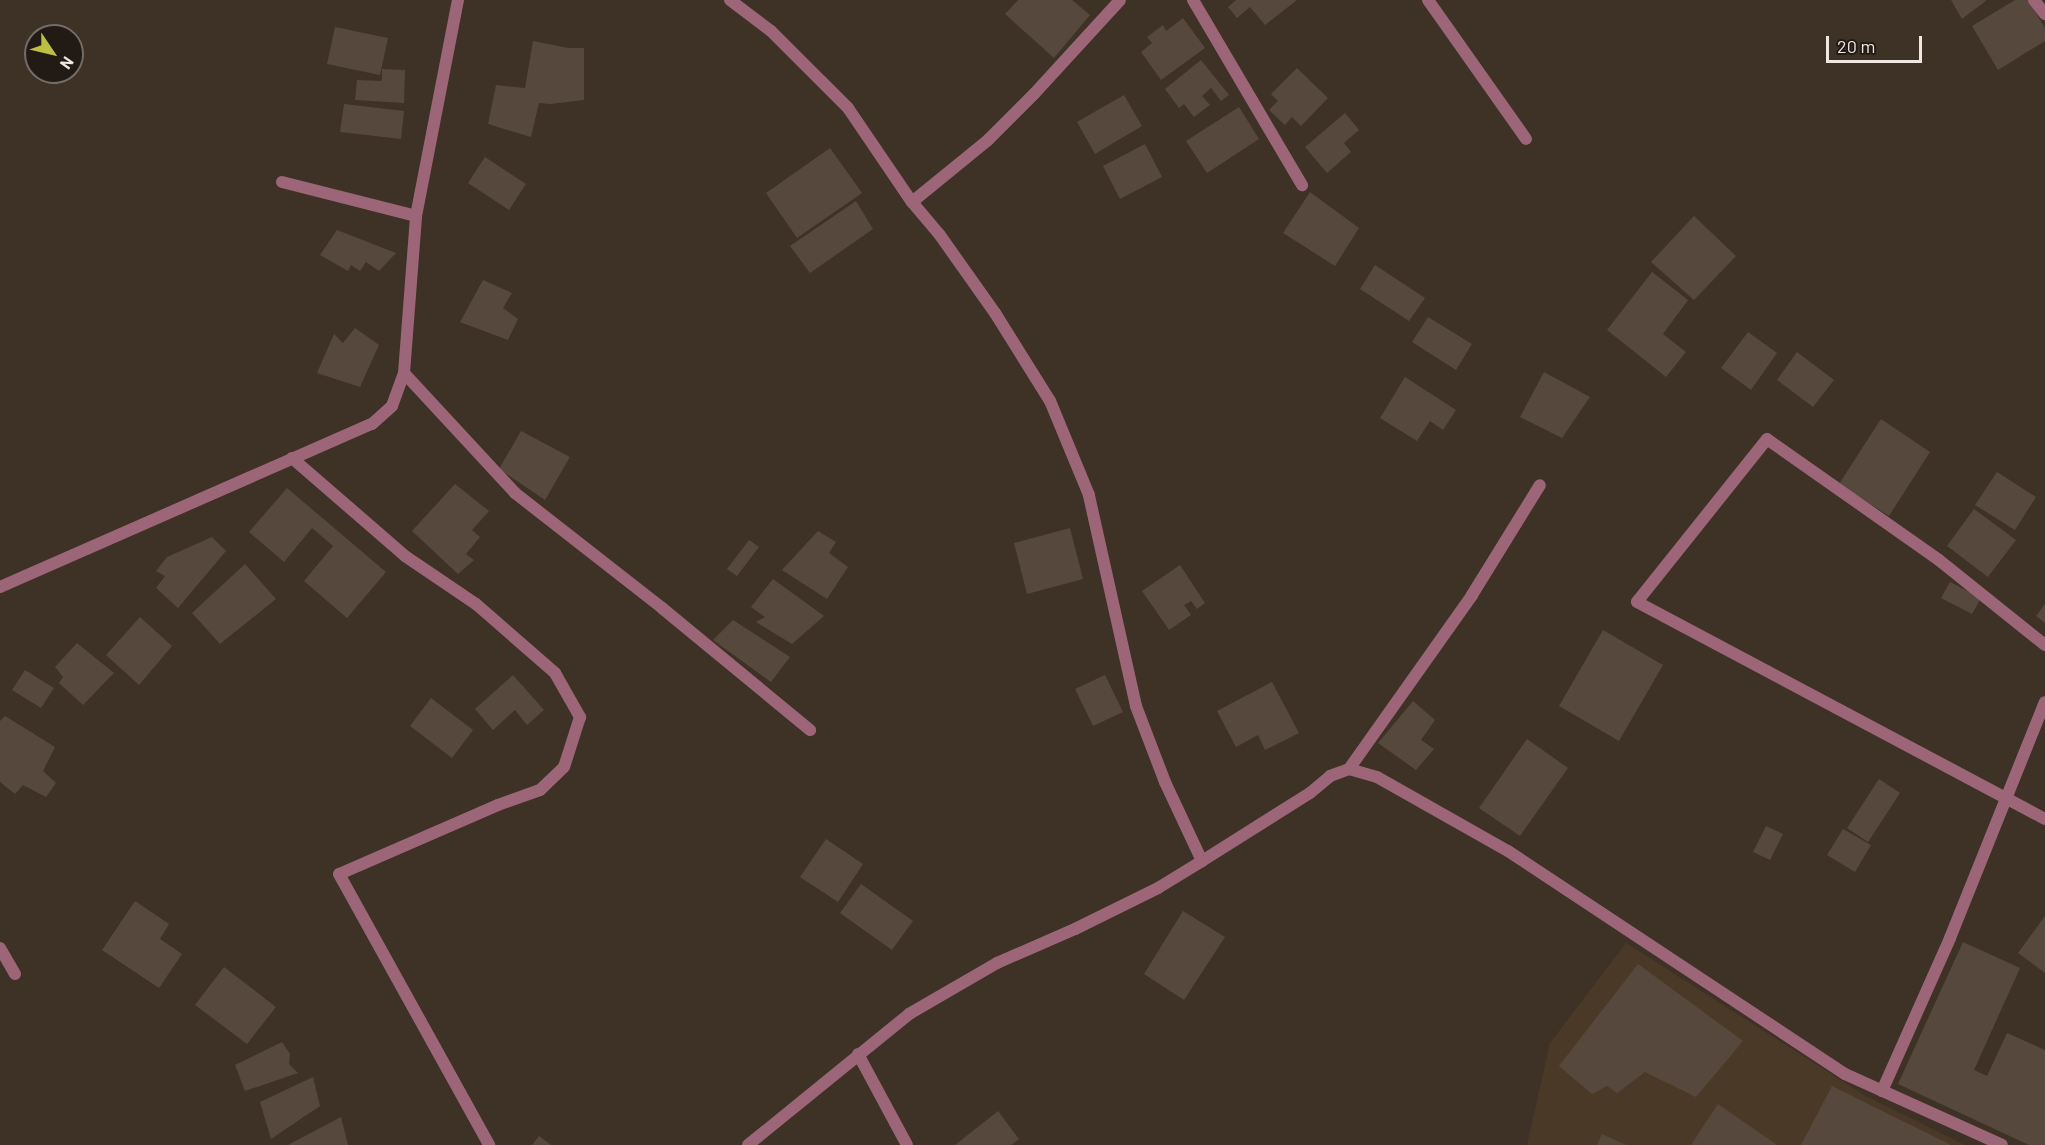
<!DOCTYPE html>
<html>
<head>
<meta charset="utf-8">
<style>
	body { margin:0 }
	#map { position:relative; width:2045px; height:1145px; overflow:hidden; background:#3e3126; font-family:Barlow,sans-serif }
	div>[style] { position:absolute }
	.built>* { inset:0; background:#4b3928 }
	.building>* { inset:0; background:#57483d }
	.minor>* { height:12px; margin:-6px; padding:0 6px; transform-origin:6px; border-radius:6px; background:#9c6678 }
	span { translate:-50% -50%; white-space:nowrap; text-align:center; line-height:1.15; -webkit-text-stroke:4.5px #211a15; paint-order:stroke }
	.north { position:absolute; left:24px; top:24px; width:60px; height:60px; box-sizing:border-box; background:#211a15; border:2px solid #746c66; border-radius:50%; rotate:125deg; font-size:16px; font-weight:700; line-height:24px; text-align:center; color:#f0e7e0 }
	.north::after { content:''; display:block; margin:auto; width:21px; height:27px; background:#bdbf43; clip-path:polygon(50% 0,100% 100%,50% 72%,0 100%) }
	.scale { position:absolute; left:1826px; top:36px; width:96px; height:27px; box-sizing:border-box; border:3px solid #f0e7e0; border-top:0; padding-left:8px; font-size:18px; line-height:21px; white-space:nowrap; color:#f0e7e0; -webkit-text-stroke:4px #211a15; paint-order:stroke }
</style>
</head>
<body>
<div id="map">
	<div class="built">
		<div style="clip-path:polygon(1626px 943px,1864px 1095px,1965px 1145px,1527px 1145px,1550px 1043px)"></div>
	</div>
	<div class="building">
		<div style="clip-path:polygon(1018px 0,1072px 0,1090px 15px,1054px 58px,1005px 14px)"></div>
		<div style="clip-path:polygon(1236px 0,1297px 0,1265px 25px,1250px 7px,1237px 18px,1228px 7px)"></div>
		<div style="clip-path:polygon(1951px 0,1987px 0,1962px 19px)"></div>
		<div style="clip-path:polygon(2015px 0,2028px 0,2045px 28px,2045px 41px,1998px 70px,1972px 26px)"></div>
		<div style="clip-path:polygon(1183px 18px,1205px 48px,1161px 80px,1141px 52px,1152px 43px,1147px 37px,1163px 25px,1166px 31px)"></div>
		<div style="clip-path:polygon(335px 27px,388px 38px,380px 75px,327px 64px)"></div>
		<div style="clip-path:polygon(533px 41px,568px 48px,584px 48px,584px 100px,550px 104px,539px 103px,531px 137px,488px 124px,496px 85px,525px 88px)"></div>
		<div style="clip-path:polygon(1201px 60px,1229px 95px,1221px 101px,1211px 88px,1202px 96px,1210px 105px,1194px 117px,1184px 104px,1179px 108px,1165px 89px)"></div>
		<div style="clip-path:polygon(1297px 68px,1328px 98px,1301px 126px,1292px 117px,1285px 125px,1269px 110px,1278px 101px,1271px 94px)"></div>
		<div style="clip-path:polygon(382px 69px,405px 70px,404px 103px,355px 100px,357px 80px,382px 81px)"></div>
		<div style="clip-path:polygon(1124px 95px,1142px 126px,1095px 154px,1077px 122px)"></div>
		<div style="clip-path:polygon(344px 104px,404px 111px,401px 139px,340px 132px)"></div>
		<div style="clip-path:polygon(1239px 107px,1259px 139px,1207px 173px,1186px 141px)"></div>
		<div style="clip-path:polygon(1345px 113px,1359px 130px,1344px 143px,1351px 152px,1327px 173px,1305px 147px)"></div>
		<div style="clip-path:polygon(1145px 144px,1162px 177px,1120px 199px,1103px 166px)"></div>
		<div style="clip-path:polygon(830px 148px,862px 193px,797px 238px,766px 193px)"></div>
		<div style="clip-path:polygon(485px 157px,526px 184px,509px 210px,468px 183px)"></div>
		<div style="clip-path:polygon(1310px 192px,1359px 228px,1335px 266px,1283px 233px)"></div>
		<div style="clip-path:polygon(856px 201px,873px 229px,810px 273px,790px 246px)"></div>
		<div style="clip-path:polygon(1694px 216px,1736px 256px,1694px 300px,1651px 262px)"></div>
		<div style="clip-path:polygon(337px 230px,396px 253px,379px 271px,366px 262px,360px 271px,351px 265px,348px 271px,320px 255px)"></div>
		<div style="clip-path:polygon(1375px 265px,1425px 298px,1409px 321px,1360px 289px)"></div>
		<div style="clip-path:polygon(1652px 272px,1688px 300px,1663px 334px,1686px 352px,1666px 377px,1607px 330px)"></div>
		<div style="clip-path:polygon(483px 280px,512px 293px,503px 308px,518px 319px,508px 340px,460px 322px)"></div>
		<div style="clip-path:polygon(1428px 317px,1472px 344px,1456px 370px,1412px 342px)"></div>
		<div style="clip-path:polygon(355px 328px,379px 345px,360px 387px,317px 373px,334px 334px,343px 343px)"></div>
		<div style="clip-path:polygon(1748px 332px,1777px 353px,1751px 390px,1721px 368px)"></div>
		<div style="clip-path:polygon(1797px 352px,1834px 380px,1813px 407px,1777px 380px)"></div>
		<div style="clip-path:polygon(1544px 372px,1590px 397px,1562px 438px,1520px 417px)"></div>
		<div style="clip-path:polygon(1405px 377px,1456px 410px,1443px 430px,1430px 421px,1417px 441px,1380px 418px)"></div>
		<div style="clip-path:polygon(1881px 419px,1930px 452px,1889px 516px,1839px 484px)"></div>
		<div style="clip-path:polygon(521px 431px,570px 457px,545px 500px,499px 469px)"></div>
		<div style="clip-path:polygon(1997px 472px,2036px 497px,2015px 530px,1975px 505px)"></div>
		<div style="clip-path:polygon(455px 484px,489px 511px,472px 530px,480px 537px,466px 554px,474px 560px,458px 574px,412px 531px)"></div>
		<div style="clip-path:polygon(287px 488px,386px 572px,347px 618px,304px 581px,333px 546px,312px 528px,284px 562px,249px 532px)"></div>
		<div style="clip-path:polygon(1974px 509px,2016px 540px,1988px 577px,1947px 546px)"></div>
		<div style="clip-path:polygon(1070px 528px,1083px 579px,1027px 594px,1014px 543px)"></div>
		<div style="clip-path:polygon(818px 531px,836px 542px,829px 553px,848px 567px,827px 599px,782px 570px)"></div>
		<div style="clip-path:polygon(212px 537px,226px 551px,178px 608px,156px 588px,165px 576px,156px 571px,167px 557px)"></div>
		<div style="clip-path:polygon(749px 540px,759px 547px,737px 576px,727px 569px)"></div>
		<div style="clip-path:polygon(245px 564px,276px 599px,220px 644px,192px 613px)"></div>
		<div style="clip-path:polygon(1180px 565px,1205px 603px,1197px 609px,1191px 601px,1184px 605px,1191px 615px,1169px 630px,1142px 591px)"></div>
		<div style="clip-path:polygon(773px 579px,824px 616px,792px 644px,756px 622px,765px 617px,751px 607px)"></div>
		<div style="clip-path:polygon(1950px 582px,1981px 598px,1972px 614px,1941px 598px)"></div>
		<div style="clip-path:polygon(2045px 604px,2045px 623px,2036px 616px)"></div>
		<div style="clip-path:polygon(140px 617px,172px 646px,139px 685px,106px 655px)"></div>
		<div style="clip-path:polygon(733px 620px,790px 657px,771px 682px,713px 640px)"></div>
		<div style="clip-path:polygon(1603px 630px,1663px 665px,1619px 741px,1559px 706px)"></div>
		<div style="clip-path:polygon(77px 643px,114px 673px,83px 705px,59px 683px,63px 677px,55px 667px)"></div>
		<div style="clip-path:polygon(25px 670px,54px 688px,41px 708px,12px 690px)"></div>
		<div style="clip-path:polygon(513px 675px,544px 710px,527px 725px,515px 710px,493px 730px,475px 709px)"></div>
		<div style="clip-path:polygon(1105px 675px,1123px 712px,1093px 726px,1075px 689px)"></div>
		<div style="clip-path:polygon(1272px 682px,1299px 733px,1265px 750px,1258px 735px,1236px 747px,1217px 711px)"></div>
		<div style="clip-path:polygon(431px 698px,473px 730px,452px 758px,410px 726px)"></div>
		<div style="clip-path:polygon(1413px 701px,1435px 720px,1421px 740px,1434px 749px,1416px 770px,1378px 743px)"></div>
		<div style="clip-path:polygon(5px 716px,55px 747px,43px 771px,56px 783px,46px 797px,23px 785px,15px 794px,0 782px,0 721px)"></div>
		<div style="clip-path:polygon(1527px 739px,1568px 768px,1520px 836px,1479px 808px)"></div>
		<div style="clip-path:polygon(1879px 779px,1900px 793px,1868px 842px,1847px 828px)"></div>
		<div style="clip-path:polygon(1766px 826px,1783px 834px,1770px 860px,1753px 852px)"></div>
		<div style="clip-path:polygon(1843px 829px,1871px 845px,1855px 872px,1827px 855px)"></div>
		<div style="clip-path:polygon(826px 839px,863px 864px,838px 902px,800px 877px)"></div>
		<div style="clip-path:polygon(861px 884px,913px 921px,892px 950px,840px 913px)"></div>
		<div style="clip-path:polygon(135px 901px,169px 924px,160px 939px,182px 954px,159px 988px,102px 950px)"></div>
		<div style="clip-path:polygon(1183px 911px,1225px 937px,1184px 1000px,1144px 974px)"></div>
		<div style="clip-path:polygon(2045px 916px,2045px 973px,2018px 953px)"></div>
		<div style="clip-path:polygon(1963px 942px,2020px 968px,1974px 1070px,1987px 1076px,2007px 1033px,2045px 1050px,2045px 1145px,2029px 1145px,1898px 1084px)"></div>
		<div style="clip-path:polygon(1638px 964px,1743px 1041px,1696px 1097px,1645px 1072px,1617px 1093px,1607px 1086px,1592px 1094px,1559px 1066px)"></div>
		<div style="clip-path:polygon(224px 967px,276px 1007px,247px 1044px,195px 1005px)"></div>
		<div style="clip-path:polygon(282px 1042px,290px 1054px,289px 1064px,298px 1073px,245px 1091px,235px 1065px)"></div>
		<div style="clip-path:polygon(313px 1077px,320px 1106px,271px 1139px,260px 1102px)"></div>
		<div style="clip-path:polygon(1832px 1086px,1951px 1145px,1801px 1145px)"></div>
		<div style="clip-path:polygon(1718px 1104px,1777px 1145px,1691px 1145px)"></div>
		<div style="clip-path:polygon(998px 1111px,1019px 1139px,1011px 1145px,955px 1145px)"></div>
		<div style="clip-path:polygon(341px 1117px,348px 1145px,288px 1145px)"></div>
		<div style="clip-path:polygon(1602px 1134px,1626px 1145px,1597px 1145px)"></div>
		<div style="clip-path:polygon(539px 1136px,551px 1145px,532px 1145px)"></div>
	</div>
	<div class="minor">
		<div style="left:730px;top:0;width:51px;rotate:37.1deg"></div>
		<div style="left:771px;top:31px;width:109px;rotate:45deg"></div>
		<div style="left:848px;top:108px;width:114px;rotate:55.8deg"></div>
		<div style="left:912px;top:202px;width:98px;rotate:-39.2deg"></div>
		<div style="left:988px;top:140px;width:65px;rotate:-45deg"></div>
		<div style="left:1034px;top:94px;width:127px;rotate:-47.5deg"></div>
		<div style="left:1193px;top:0;width:215px;rotate:59.5deg"></div>
		<div style="left:1428px;top:0;width:170px;rotate:54.8deg"></div>
		<div style="left:2034px;top:0;width:18px;rotate:52deg"></div>
		<div style="left:282px;top:182px;width:138px;rotate:14.2deg"></div>
		<div style="left:404px;top:373px;width:163px;rotate:47.2deg"></div>
		<div style="left:515px;top:493px;width:187px;rotate:38deg"></div>
		<div style="left:662px;top:608px;width:192px;rotate:39.5deg"></div>
		<div style="left:292px;top:458px;width:150px;rotate:40.9deg"></div>
		<div style="left:405px;top:556px;width:86px;rotate:34.1deg"></div>
		<div style="left:476px;top:604px;width:105px;rotate:41.1deg"></div>
		<div style="left:555px;top:673px;width:51px;rotate:60.4deg"></div>
		<div style="left:580px;top:717px;width:52px;rotate:107.7deg"></div>
		<div style="left:564px;top:767px;width:33px;rotate:136deg"></div>
		<div style="left:540px;top:790px;width:45px;rotate:160.3deg"></div>
		<div style="left:498px;top:805px;width:173px;rotate:156.5deg"></div>
		<div style="left:339px;top:874px;width:310px;rotate:61deg"></div>
		<div style="left:0;top:587px;width:406px;rotate:-23.7deg"></div>
		<div style="left:372px;top:424px;width:27px;rotate:-42deg"></div>
		<div style="left:392px;top:406px;width:35px;rotate:-70deg"></div>
		<div style="left:404px;top:373px;width:157px;rotate:-85.6deg"></div>
		<div style="left:416px;top:216px;width:220px;rotate:-79deg"></div>
		<div style="left:2045px;top:645px;width:136px;rotate:-141.3deg"></div>
		<div style="left:1939px;top:560px;width:210px;rotate:-144.9deg"></div>
		<div style="left:1767px;top:439px;width:208px;rotate:128.6deg"></div>
		<div style="left:1637px;top:602px;width:462px;rotate:28deg"></div>
		<div style="left:1349px;top:769px;width:213px;rotate:-54.7deg"></div>
		<div style="left:1472px;top:595px;width:129px;rotate:-58.3deg"></div>
		<div style="left:1202px;top:861px;width:128px;rotate:-32.2deg"></div>
		<div style="left:1310px;top:793px;width:26px;rotate:-40deg"></div>
		<div style="left:1330px;top:776px;width:20px;rotate:-20deg"></div>
		<div style="left:1349px;top:769px;width:29px;rotate:16deg"></div>
		<div style="left:1377px;top:777px;width:150px;rotate:29.5deg"></div>
		<div style="left:1508px;top:851px;width:404px;rotate:33.5deg"></div>
		<div style="left:1845px;top:1074px;width:172px;rotate:24.3deg"></div>
		<div style="left:0;top:948px;width:30px;rotate:60deg"></div>
		<div style="left:858px;top:1054px;width:103px;rotate:61.7deg"></div>
		<div style="left:1882px;top:1091px;width:167px;rotate:-66deg"></div>
		<div style="left:1950px;top:938px;width:254px;rotate:-68.1deg"></div>
		<div style="left:748px;top:1145px;width:208px;rotate:-39.1deg"></div>
		<div style="left:909px;top:1014px;width:102px;rotate:-30.1deg"></div>
		<div style="left:997px;top:963px;width:85px;rotate:-23.6deg"></div>
		<div style="left:1075px;top:929px;width:93px;rotate:-26.3deg"></div>
		<div style="left:1158px;top:888px;width:52px;rotate:-31.5deg"></div>
		<div style="left:1202px;top:861px;width:87px;rotate:-115.1deg"></div>
		<div style="left:1165px;top:782px;width:81px;rotate:-110.9deg"></div>
		<div style="left:1136px;top:706px;width:216px;rotate:-102.6deg"></div>
		<div style="left:1089px;top:495px;width:102px;rotate:-112.5deg"></div>
		<div style="left:1050px;top:401px;width:104px;rotate:-122deg"></div>
		<div style="left:995px;top:313px;width:97px;rotate:-125.3deg"></div>
		<div style="left:939px;top:234px;width:42px;rotate:-130.2deg"></div>
	</div>
	<div class="north">N</div>
	<div class="scale">20 m</div>
</div>
</body>
</html>
